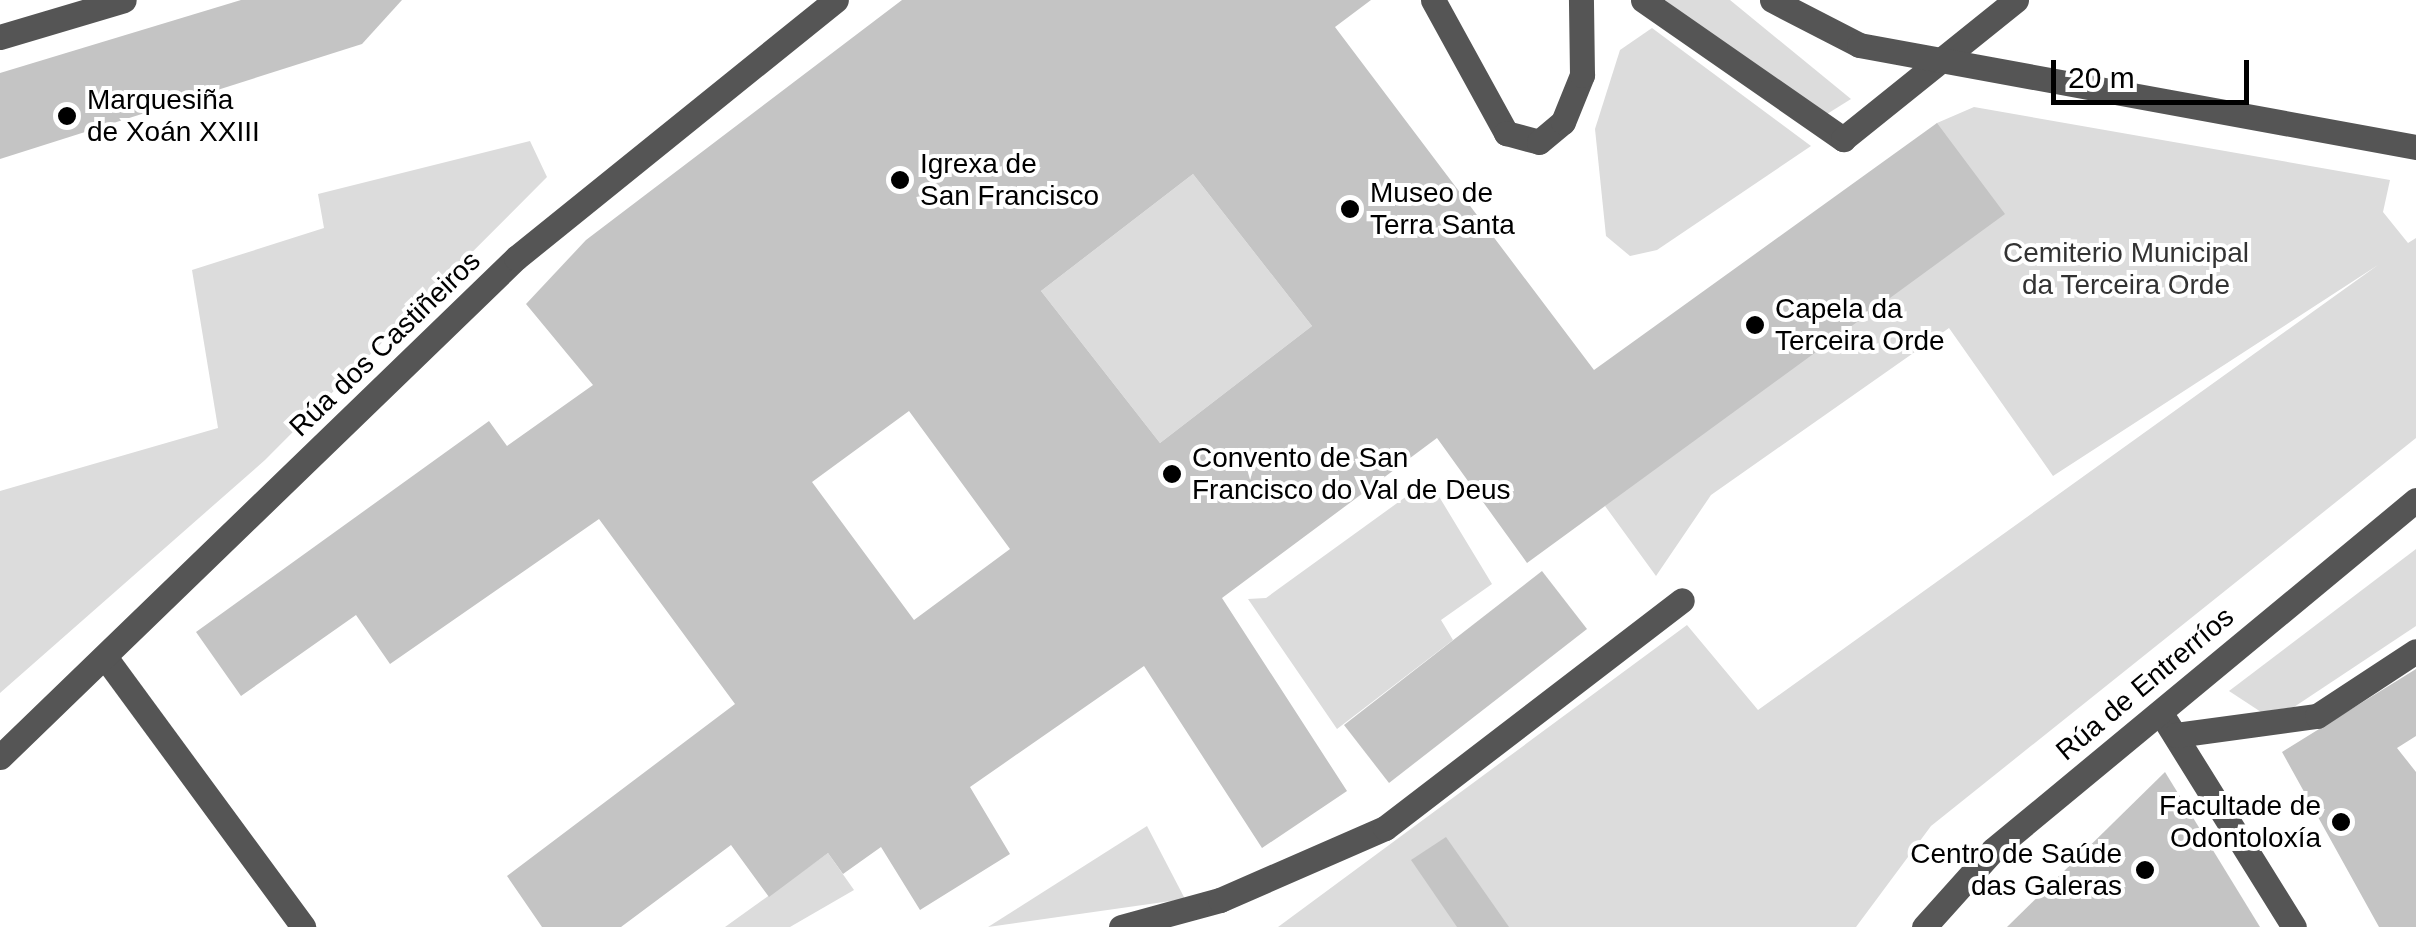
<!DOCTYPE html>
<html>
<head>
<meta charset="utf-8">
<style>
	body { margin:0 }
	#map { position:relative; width:2416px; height:927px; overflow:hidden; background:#fff; font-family:Helvetica,sans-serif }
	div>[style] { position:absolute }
	.green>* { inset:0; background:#dcdcdc }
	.building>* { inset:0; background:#c4c4c4 }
	.minor>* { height:25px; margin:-12.5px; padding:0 12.5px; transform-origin:12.5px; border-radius:12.5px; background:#555 }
	.dots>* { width:28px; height:28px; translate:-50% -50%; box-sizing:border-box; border:5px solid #fff; border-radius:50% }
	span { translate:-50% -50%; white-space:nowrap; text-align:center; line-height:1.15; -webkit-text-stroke:8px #fff; paint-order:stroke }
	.poi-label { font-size:28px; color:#000 }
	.left { translate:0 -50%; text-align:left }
	.right { translate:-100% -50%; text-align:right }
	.park-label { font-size:28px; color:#333 }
	.street-label { font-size:28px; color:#000 }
	.scale { position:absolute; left:2051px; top:60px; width:198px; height:45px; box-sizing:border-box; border:5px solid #000; border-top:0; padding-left:12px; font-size:30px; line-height:35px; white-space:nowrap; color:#000; -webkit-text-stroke:8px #fff; paint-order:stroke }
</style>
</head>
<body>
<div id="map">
	<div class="green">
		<i style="clip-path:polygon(1665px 0,1730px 0,1851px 99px,1819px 119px)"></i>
		<i style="clip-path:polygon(1652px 28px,1811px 146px,1657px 250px,1630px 256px,1606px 236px,1595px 129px,1620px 50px)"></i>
		<i style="clip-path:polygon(1974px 107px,2390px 180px,2383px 212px,2408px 243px,2416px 238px,2416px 438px,1931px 826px,1856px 927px,1278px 927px,1687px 625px,1758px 710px,2378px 265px,2053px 476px,1949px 328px,1711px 495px,1656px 576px,1605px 506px,1937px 123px)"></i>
		<i style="clip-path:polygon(530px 141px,547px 177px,265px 460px,0 693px,0 491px,218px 428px,192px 270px,324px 228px,318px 194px)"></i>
		<i style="clip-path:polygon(1193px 174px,1312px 326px,1160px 443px,1041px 291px)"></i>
		<i style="clip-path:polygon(1429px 480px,1492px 584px,1441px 620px,1453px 640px,1337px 729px,1248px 599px,1266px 598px)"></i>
		<i style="clip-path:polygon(2416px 549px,2416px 626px,2294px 707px,2261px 712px,2229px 691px)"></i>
		<i style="clip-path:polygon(1147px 826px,1185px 899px,988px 927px)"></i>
		<i style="clip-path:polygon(828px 853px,854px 890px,790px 927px,725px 927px)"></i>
	</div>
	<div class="building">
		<i style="clip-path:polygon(241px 0,402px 0,362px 44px,0 159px,0 73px)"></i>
		<i style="clip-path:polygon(evenodd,902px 0,1371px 0,1335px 27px,1594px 370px,1937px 123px,2005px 214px,1527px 563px,1437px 438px,1222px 598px,1347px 791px,1262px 848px,1144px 666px,970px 787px,1010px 854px,920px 910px,881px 847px,843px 874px,828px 853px,769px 897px,731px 845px,621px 927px,542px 927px,507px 876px,735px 704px,599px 519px,390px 664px,356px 615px,241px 696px,196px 632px,489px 421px,507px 446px,593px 385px,526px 304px,586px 240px,902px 0,1193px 174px,1312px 326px,1160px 443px,1041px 291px,1193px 174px,902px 0,909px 411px,1010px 549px,914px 620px,812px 482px,909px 411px)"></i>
		<i style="clip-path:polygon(1542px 571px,1587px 629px,1389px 783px,1344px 725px)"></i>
		<i style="clip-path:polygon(2416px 669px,2416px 736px,2397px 748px,2416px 772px,2416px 927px,2379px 927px,2282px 752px)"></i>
		<i style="clip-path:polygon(2165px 772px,2260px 927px,2007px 927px)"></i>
		<i style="clip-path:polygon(1446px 837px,1509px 927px,1457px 927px,1411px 860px)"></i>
	</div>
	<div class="minor">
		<i style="left:1433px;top:0;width:152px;rotate:61.2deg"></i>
		<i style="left:1506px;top:133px;width:34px;rotate:15deg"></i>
		<i style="left:1539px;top:142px;width:31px;rotate:-40deg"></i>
		<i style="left:1563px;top:122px;width:51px;rotate:-68deg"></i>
		<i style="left:1582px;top:75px;width:75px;rotate:-90.8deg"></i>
		<i style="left:1643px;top:0;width:244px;rotate:34.8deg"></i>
		<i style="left:1843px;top:139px;width:222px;rotate:-38.8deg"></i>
		<i style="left:1772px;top:0;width:98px;rotate:27.3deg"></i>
		<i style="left:1859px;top:45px;width:566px;rotate:10.38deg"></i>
		<i style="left:0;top:37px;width:129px;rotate:-16.6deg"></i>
		<i style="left:105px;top:657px;width:335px;rotate:53.7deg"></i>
		<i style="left:2167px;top:723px;width:240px;rotate:58.1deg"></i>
		<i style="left:2176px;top:735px;width:142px;rotate:-7.7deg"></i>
		<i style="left:2317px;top:716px;width:118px;rotate:-33.3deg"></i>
		<i style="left:0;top:757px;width:718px;rotate:-44.04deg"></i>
		<i style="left:516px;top:258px;width:411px;rotate:-38.9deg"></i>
		<i style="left:1121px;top:927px;width:103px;rotate:-15.3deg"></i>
		<i style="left:1220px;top:900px;width:180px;rotate:-23.6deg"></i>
		<i style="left:1385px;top:828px;width:374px;rotate:-37.5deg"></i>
		<i style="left:1924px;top:927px;width:103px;rotate:-48.1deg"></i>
		<i style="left:1993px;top:850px;width:549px;rotate:-39.61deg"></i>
	</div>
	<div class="dots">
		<i style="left:67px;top:116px;background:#000"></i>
		<i style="left:900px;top:180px;background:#000"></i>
		<i style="left:1350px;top:209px;background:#000"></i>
		<i style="left:1755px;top:325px;background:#000"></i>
		<i style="left:1172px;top:474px;background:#000"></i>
		<i style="left:2341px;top:822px;background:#000"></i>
		<i style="left:2145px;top:870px;background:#000"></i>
	</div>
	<div class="poi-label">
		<span class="left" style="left:87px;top:116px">Marquesiña<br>de Xoán XXIII</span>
		<span class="left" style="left:920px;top:180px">Igrexa de<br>San Francisco</span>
		<span class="left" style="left:1370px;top:209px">Museo de<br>Terra Santa</span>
		<span class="left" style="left:1775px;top:325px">Capela da<br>Terceira Orde</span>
		<span class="left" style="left:1192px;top:474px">Convento de San<br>Francisco do Val de Deus</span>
		<span class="right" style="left:2321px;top:822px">Facultade de<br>Odontoloxía</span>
		<span class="right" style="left:2122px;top:870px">Centro de Saúde<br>das Galeras</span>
	</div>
	<div class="park-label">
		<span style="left:2126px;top:269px">Cemiterio Municipal<br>da Terceira Orde</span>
	</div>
	<div class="street-label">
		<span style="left:385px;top:344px;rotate:-44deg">Rúa dos Castiñeiros</span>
		<span style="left:2145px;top:684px;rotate:-40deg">Rúa de Entrerríos</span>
	</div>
	<div class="scale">20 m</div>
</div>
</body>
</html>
